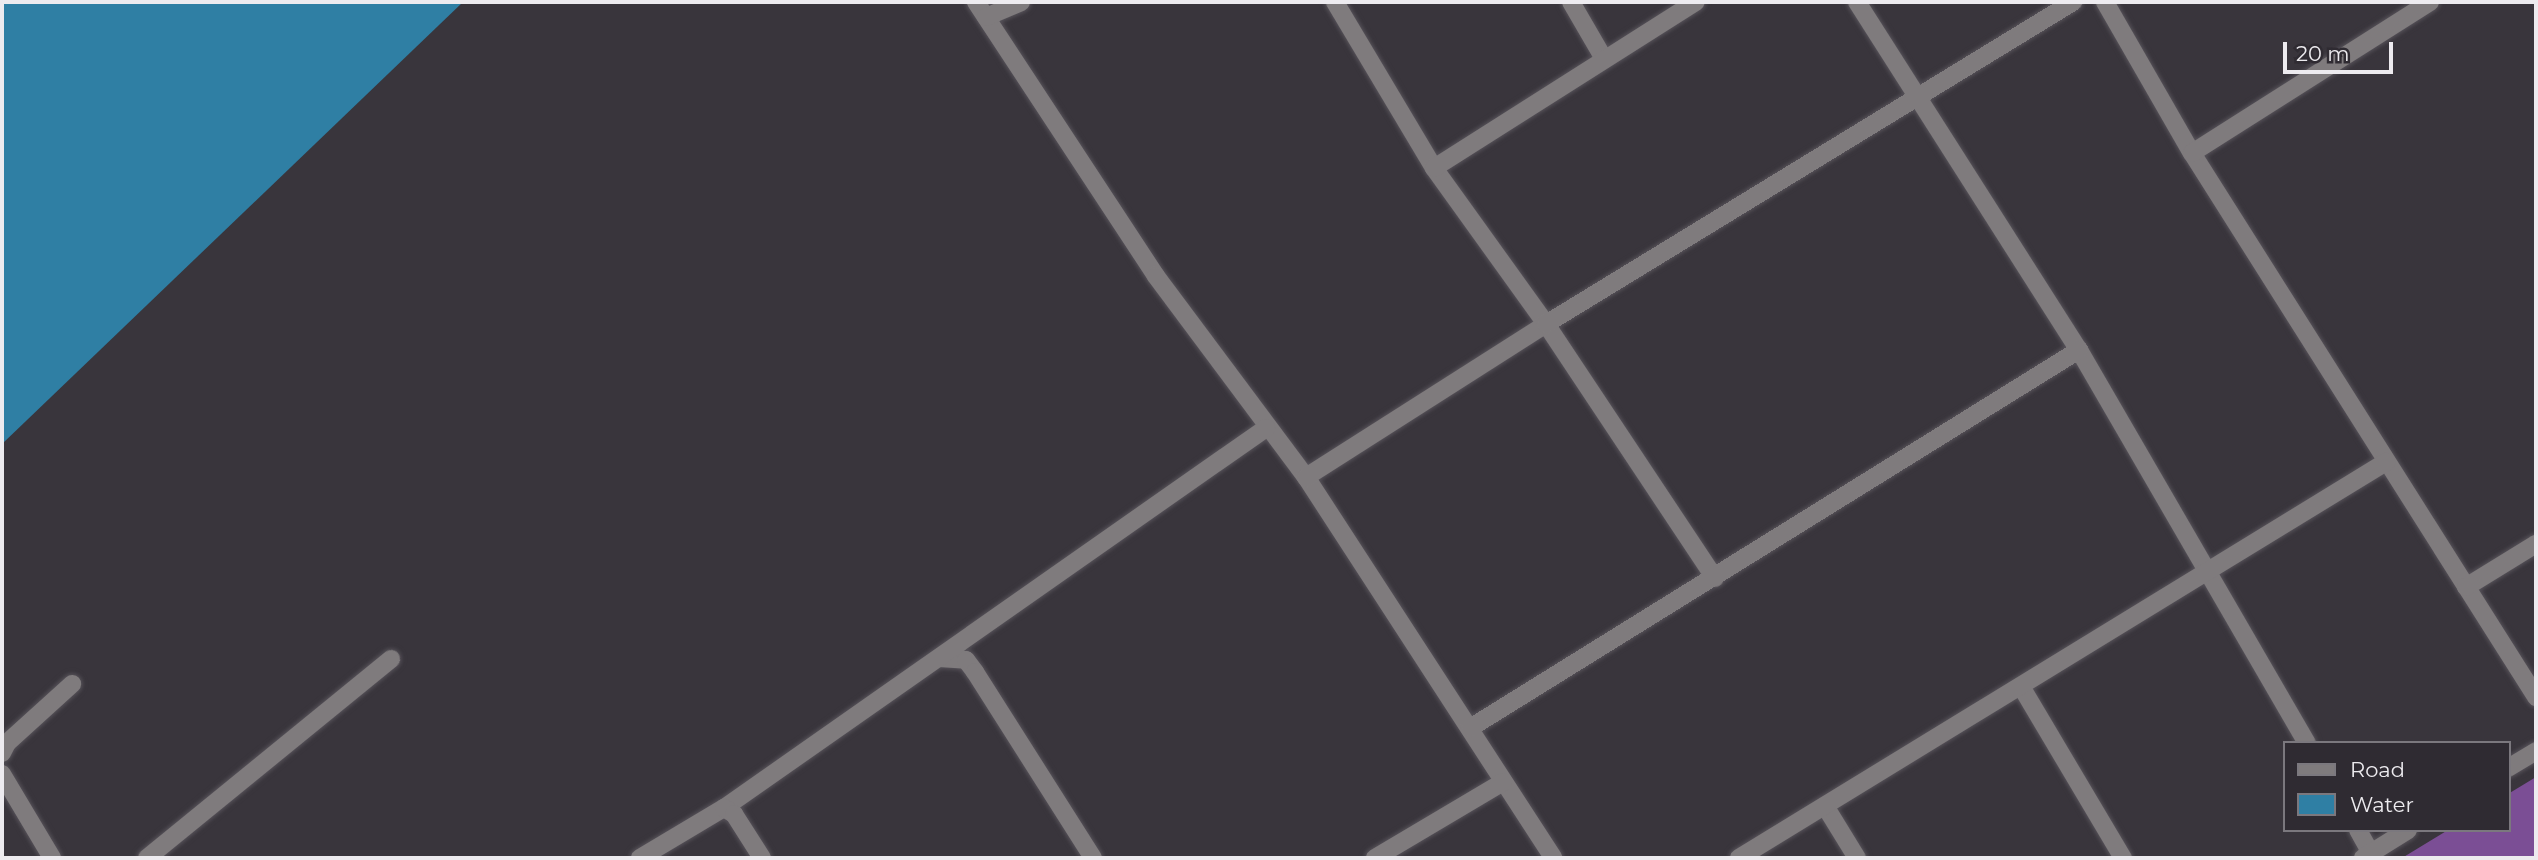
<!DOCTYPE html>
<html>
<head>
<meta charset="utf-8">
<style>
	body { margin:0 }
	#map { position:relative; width:2538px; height:860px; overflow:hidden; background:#39353c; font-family:Montserrat,sans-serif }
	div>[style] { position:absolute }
	.water>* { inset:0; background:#2f7fa4 }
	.building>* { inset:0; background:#7b4e95 }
	.roads { filter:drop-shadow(0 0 2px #565259) drop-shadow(0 0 2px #565259) }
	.minor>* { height:18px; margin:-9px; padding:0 9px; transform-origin:9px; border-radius:9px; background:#7f7b7d }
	span { translate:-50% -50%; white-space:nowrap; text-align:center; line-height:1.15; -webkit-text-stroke:5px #2f2b32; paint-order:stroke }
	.frame { position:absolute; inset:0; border:4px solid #edebef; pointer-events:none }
	.legend { position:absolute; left:2283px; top:741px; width:228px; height:91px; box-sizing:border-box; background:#2f2b32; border:2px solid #7b787e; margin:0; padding:9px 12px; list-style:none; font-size:21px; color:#edebef }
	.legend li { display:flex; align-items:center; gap:14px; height:35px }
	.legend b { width:35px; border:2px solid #7b787e }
	.scale { position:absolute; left:2283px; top:42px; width:110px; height:32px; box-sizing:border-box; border:4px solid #edebef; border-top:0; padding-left:9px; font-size:21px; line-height:24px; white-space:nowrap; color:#edebef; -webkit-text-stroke:5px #2f2b32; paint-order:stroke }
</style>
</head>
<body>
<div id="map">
	<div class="water">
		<i style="clip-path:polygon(2px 2px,463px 2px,2px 444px)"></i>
	</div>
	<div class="building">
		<i style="clip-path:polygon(2536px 777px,2536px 858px,2402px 858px,2448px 830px,2508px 830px,2508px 794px)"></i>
	</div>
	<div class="roads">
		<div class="minor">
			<i style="left:976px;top:2px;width:328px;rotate:56.7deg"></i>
			<i style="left:1156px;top:276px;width:251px;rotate:53.3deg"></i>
			<i style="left:1306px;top:477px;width:454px;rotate:57deg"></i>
			<i style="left:1335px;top:2px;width:193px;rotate:59.2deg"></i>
			<i style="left:1434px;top:168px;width:192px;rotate:54.3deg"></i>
			<i style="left:1546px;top:324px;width:305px;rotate:56.4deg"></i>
			<i style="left:1571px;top:2px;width:66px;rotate:59.9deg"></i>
			<i style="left:1857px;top:2px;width:413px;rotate:57.5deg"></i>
			<i style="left:2079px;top:350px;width:454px;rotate:59.9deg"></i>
			<i style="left:2105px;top:2px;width:174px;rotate:60.1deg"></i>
			<i style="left:2192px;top:153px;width:644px;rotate:57.69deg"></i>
			<i style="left:986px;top:17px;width:38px;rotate:-23deg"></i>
			<i style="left:2192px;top:153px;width:282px;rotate:-32.4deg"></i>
			<i style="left:1434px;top:168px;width:310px;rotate:-32.4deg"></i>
			<i style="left:1306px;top:477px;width:285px;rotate:-32.5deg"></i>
			<i style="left:1546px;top:324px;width:618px;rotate:-31.43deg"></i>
			<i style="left:2466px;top:587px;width:82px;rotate:-31.6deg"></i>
			<i style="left:939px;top:658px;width:27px;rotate:4deg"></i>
			<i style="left:966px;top:660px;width:15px;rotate:53deg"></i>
			<i style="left:975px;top:672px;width:220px;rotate:57.6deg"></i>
			<i style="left:2022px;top:688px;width:198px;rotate:59.3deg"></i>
			<i style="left:1470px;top:728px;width:717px;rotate:-31.83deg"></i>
			<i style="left:2px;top:753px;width:11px;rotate:-63deg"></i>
			<i style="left:7px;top:743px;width:88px;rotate:-42.2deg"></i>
			<i style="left:2508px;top:768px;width:33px;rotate:-31deg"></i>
			<i style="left:2px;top:774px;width:98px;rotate:59.2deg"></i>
			<i style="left:1825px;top:806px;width:61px;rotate:58.4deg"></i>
			<i style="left:724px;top:808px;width:662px;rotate:-35.03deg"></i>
			<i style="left:2358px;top:830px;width:26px;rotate:61deg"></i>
			<i style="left:147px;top:858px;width:315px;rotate:-39.2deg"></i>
			<i style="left:640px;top:858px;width:98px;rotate:-30.8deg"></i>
			<i style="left:724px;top:808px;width:12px;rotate:31deg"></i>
			<i style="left:734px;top:814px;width:52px;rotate:57.5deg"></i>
			<i style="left:1375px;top:858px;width:149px;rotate:-30.7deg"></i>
			<i style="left:1739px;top:858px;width:759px;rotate:-31.47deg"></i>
			<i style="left:2363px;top:858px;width:53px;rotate:-31.9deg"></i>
		</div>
	</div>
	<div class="frame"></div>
	<ul class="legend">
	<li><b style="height:9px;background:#7f7b7d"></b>Road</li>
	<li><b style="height:19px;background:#2f7fa4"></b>Water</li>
	</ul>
	<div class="scale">20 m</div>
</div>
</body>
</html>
